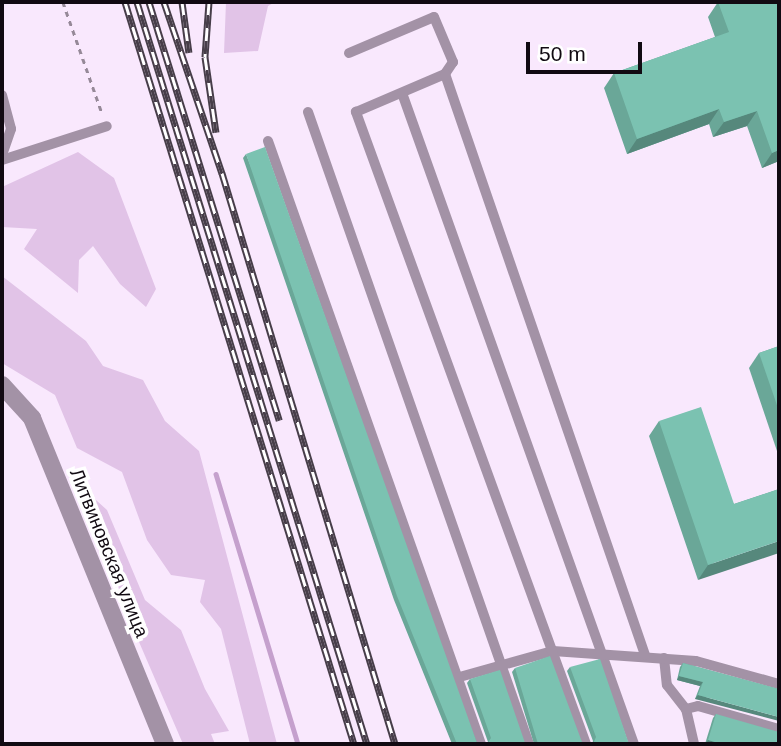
<!DOCTYPE html>
<html>
<head>
<meta charset="utf-8">
<style>
	body { margin:0 }
	#map { position:relative; width:781px; height:746px; overflow:hidden; background:#f9e8fd; font-family:Helvetica,sans-serif }
	div>[style] { position:absolute }
	.green>* { inset:0; background:#e1c3e7 }
	.stream>* { height:4.5px; margin:-2.25px; padding:0 2.25px; transform-origin:2.25px; border-radius:2.25px; background:#c5a0cd }
	.path>* { height:2.5px; margin-top:-1.25px; transform-origin:0; background:repeating-linear-gradient(90deg,#968998 0 5px,transparent 0 10px) }
	.service>* { height:10px; margin:-5px; padding:0 5px; transform-origin:5px; border-radius:5px; background:#a392a6 }
	.minor>* { height:18px; margin:-9px; padding:0 9px; transform-origin:9px; border-radius:9px; background:#a392a6 }
	.rail>* { height:7px; margin-top:-3.5px; transform-origin:0; background:repeating-linear-gradient(90deg,#fff 0 13px,#473e49 0 26px); box-sizing:border-box; border-block:2px solid #473e49 }
	.wall>* { inset:0; background:#6aa798 }
	.shaded-wall>* { inset:0; background:#56887c }
	.building>* { inset:0; background:#7bc2b1 }
	span { translate:-50% -50%; white-space:nowrap; text-align:center; line-height:1.15; -webkit-text-stroke:7px #fff; paint-order:stroke }
	.street-label { font-size:19px; color:#110a12 }
	.frame { position:absolute; inset:0; border:4px solid #110a12; pointer-events:none }
	.scale { position:absolute; left:526px; top:42px; width:116px; height:32px; box-sizing:border-box; border:4px solid #110a12; border-top:0; padding-left:9px; font-size:21px; line-height:24px; white-space:nowrap; color:#110a12; -webkit-text-stroke:5px #fff; paint-order:stroke }
</style>
</head>
<body>
<div id="map">
	<div class="green">
		<i style="clip-path:polygon(226px 2px,275px 2px,268px 6px,258px 51px,224px 53px)"></i>
		<i style="clip-path:polygon(78px 152px,114px 178px,156px 289px,146px 307px,120px 284px,93px 246px,79px 260px,78px 293px,24px 249px,37px 229px,2px 227px,2px 187px)"></i>
		<i style="clip-path:polygon(2px 276px,86px 341px,103px 366px,143px 380px,165px 421px,199px 451px,277px 744px,250px 744px,221px 629px,200px 602px,205px 580px,171px 575px,147px 540px,122px 472px,77px 448px,55px 395px,2px 363px)"></i>
		<i style="clip-path:polygon(86px 491px,107px 510px,145px 600px,181px 630px,205px 689px,229px 731px,211px 734px,215px 744px,183px 744px,130px 621px)"></i>
	</div>
	<div class="stream">
		<i style="left:216px;top:474px;width:282px;rotate:73.1deg"></i>
	</div>
	<div class="path">
		<i style="left:63px;top:2px;width:118px;rotate:70.6deg"></i>
	</div>
	<div class="service">
		<i style="left:349px;top:53px;width:92px;rotate:-23deg"></i>
		<i style="left:434px;top:17px;width:49px;rotate:67.1deg"></i>
		<i style="left:453px;top:62px;width:14px;rotate:124deg"></i>
		<i style="left:402px;top:93px;width:691px;rotate:70.39deg"></i>
		<i style="left:2px;top:95px;width:35px;rotate:75deg"></i>
		<i style="left:11px;top:129px;width:28px;rotate:109deg"></i>
		<i style="left:308px;top:112px;width:670px;rotate:70.73deg"></i>
		<i style="left:268px;top:141px;width:640px;rotate:70.55deg"></i>
		<i style="left:2px;top:160px;width:110px;rotate:-17.9deg"></i>
		<i style="left:664px;top:658px;width:27px;rotate:84deg"></i>
		<i style="left:667px;top:685px;width:31px;rotate:52deg"></i>
		<i style="left:686px;top:709px;width:36px;rotate:77deg"></i>
		<i style="left:456px;top:678px;width:101px;rotate:-15.6deg"></i>
		<i style="left:553px;top:651px;width:143px;rotate:4deg"></i>
		<i style="left:696px;top:661px;width:86px;rotate:15.5deg"></i>
		<i style="left:686px;top:709px;width:12px;rotate:-14deg"></i>
		<i style="left:698px;top:706px;width:84px;rotate:15.9deg"></i>
		<i style="left:586px;top:744px;width:673px;rotate:-110deg"></i>
		<i style="left:356px;top:112px;width:97px;rotate:-23.1deg"></i>
		<i style="left:445px;top:74px;width:614px;rotate:71deg"></i>
	</div>
	<div class="minor">
		<i style="left:2px;top:385px;width:45px;rotate:47.7deg"></i>
		<i style="left:32px;top:418px;width:352px;rotate:67.8deg"></i>
	</div>
	<div class="rail">
		<i style="left:125px;top:2px;width:777px;rotate:72.85deg"></i>
		<i style="left:137px;top:2px;width:777px;rotate:72.78deg"></i>
		<i style="left:149px;top:2px;width:438px;rotate:72.7deg"></i>
		<i style="left:164px;top:2px;width:181px;rotate:71.3deg"></i>
		<i style="left:222px;top:173px;width:597px;rotate:73.14deg"></i>
		<i style="left:182px;top:2px;width:51px;rotate:82.2deg"></i>
		<i style="left:209px;top:2px;width:55px;rotate:94.2deg"></i>
		<i style="left:205px;top:57px;width:76px;rotate:81.7deg"></i>
	</div>
	<div class="wall">
		<i style="clip-path:polygon(718px 2px,779px 2px,779px 161px,762px 168px,747px 126px,713px 137px,709px 124px,627px 154px,604px 88px,614px 73px,715px 37px,708px 17px)"></i>
		<i style="clip-path:polygon(246px 154px,477px 743px,480px 744px,452px 744px,394px 600px,243px 158px)"></i>
		<i style="clip-path:polygon(779px 346px,779px 457px,749px 368px,759px 353px)"></i>
		<i style="clip-path:polygon(659px 421px,734px 504px,779px 489px,698px 580px,649px 436px)"></i>
		<i style="clip-path:polygon(683px 663px,779px 689px,695px 699px,700px 686px,677px 680px,680px 667px)"></i>
		<i style="clip-path:polygon(570px 667px,629px 744px,592px 744px,593px 741px,567px 671px)"></i>
		<i style="clip-path:polygon(515px 668px,582px 742px,586px 744px,534px 744px,512px 672px)"></i>
		<i style="clip-path:polygon(470px 679px,525px 743px,488px 742px,467px 683px)"></i>
		<i style="clip-path:polygon(716px 714px,779px 744px,705px 744px,713px 718px)"></i>
	</div>
	<div class="shaded-wall">
		<i style="clip-path:polygon(719px 109px,709px 124px,627px 154px,637px 139px)"></i>
		<i style="clip-path:polygon(757px 111px,747px 126px,713px 137px,724px 122px)"></i>
		<i style="clip-path:polygon(779px 150px,779px 161px,762px 168px,772px 153px)"></i>
		<i style="clip-path:polygon(779px 541px,779px 553px,698px 580px,708px 565px)"></i>
		<i style="clip-path:polygon(679px 676px,703px 682px,700px 686px,677px 680px)"></i>
		<i style="clip-path:polygon(698px 695px,779px 717px,779px 721px,695px 699px)"></i>
		<i style="clip-path:polygon(708px 740px,722px 744px,706px 744px)"></i>
	</div>
	<div class="building">
		<i style="clip-path:polygon(718px 2px,779px 2px,779px 150px,772px 153px,757px 111px,724px 122px,719px 109px,637px 139px,614px 73px,729px 32px)"></i>
		<i style="clip-path:polygon(265px 147px,477px 743px,480px 744px,457px 744px,397px 596px,246px 154px)"></i>
		<i style="clip-path:polygon(779px 346px,779px 411px,759px 353px)"></i>
		<i style="clip-path:polygon(701px 407px,734px 504px,779px 489px,779px 541px,708px 565px,659px 421px)"></i>
		<i style="clip-path:polygon(550px 656px,582px 742px,586px 744px,538px 744px,515px 668px)"></i>
		<i style="clip-path:polygon(600px 659px,629px 744px,593px 744px,596px 737px,570px 667px)"></i>
		<i style="clip-path:polygon(683px 663px,779px 689px,779px 717px,698px 695px,703px 682px,679px 676px)"></i>
		<i style="clip-path:polygon(500px 670px,525px 743px,527px 744px,487px 744px,491px 738px,470px 679px)"></i>
		<i style="clip-path:polygon(716px 714px,779px 732px,779px 744px,722px 744px,708px 740px)"></i>
	</div>
	<div class="street-label">
		<span style="left:109px;top:553px;rotate:68deg">Литвиновская улица</span>
	</div>
	<div class="frame"></div>
	<div class="scale">50 m</div>
</div>
</body>
</html>
